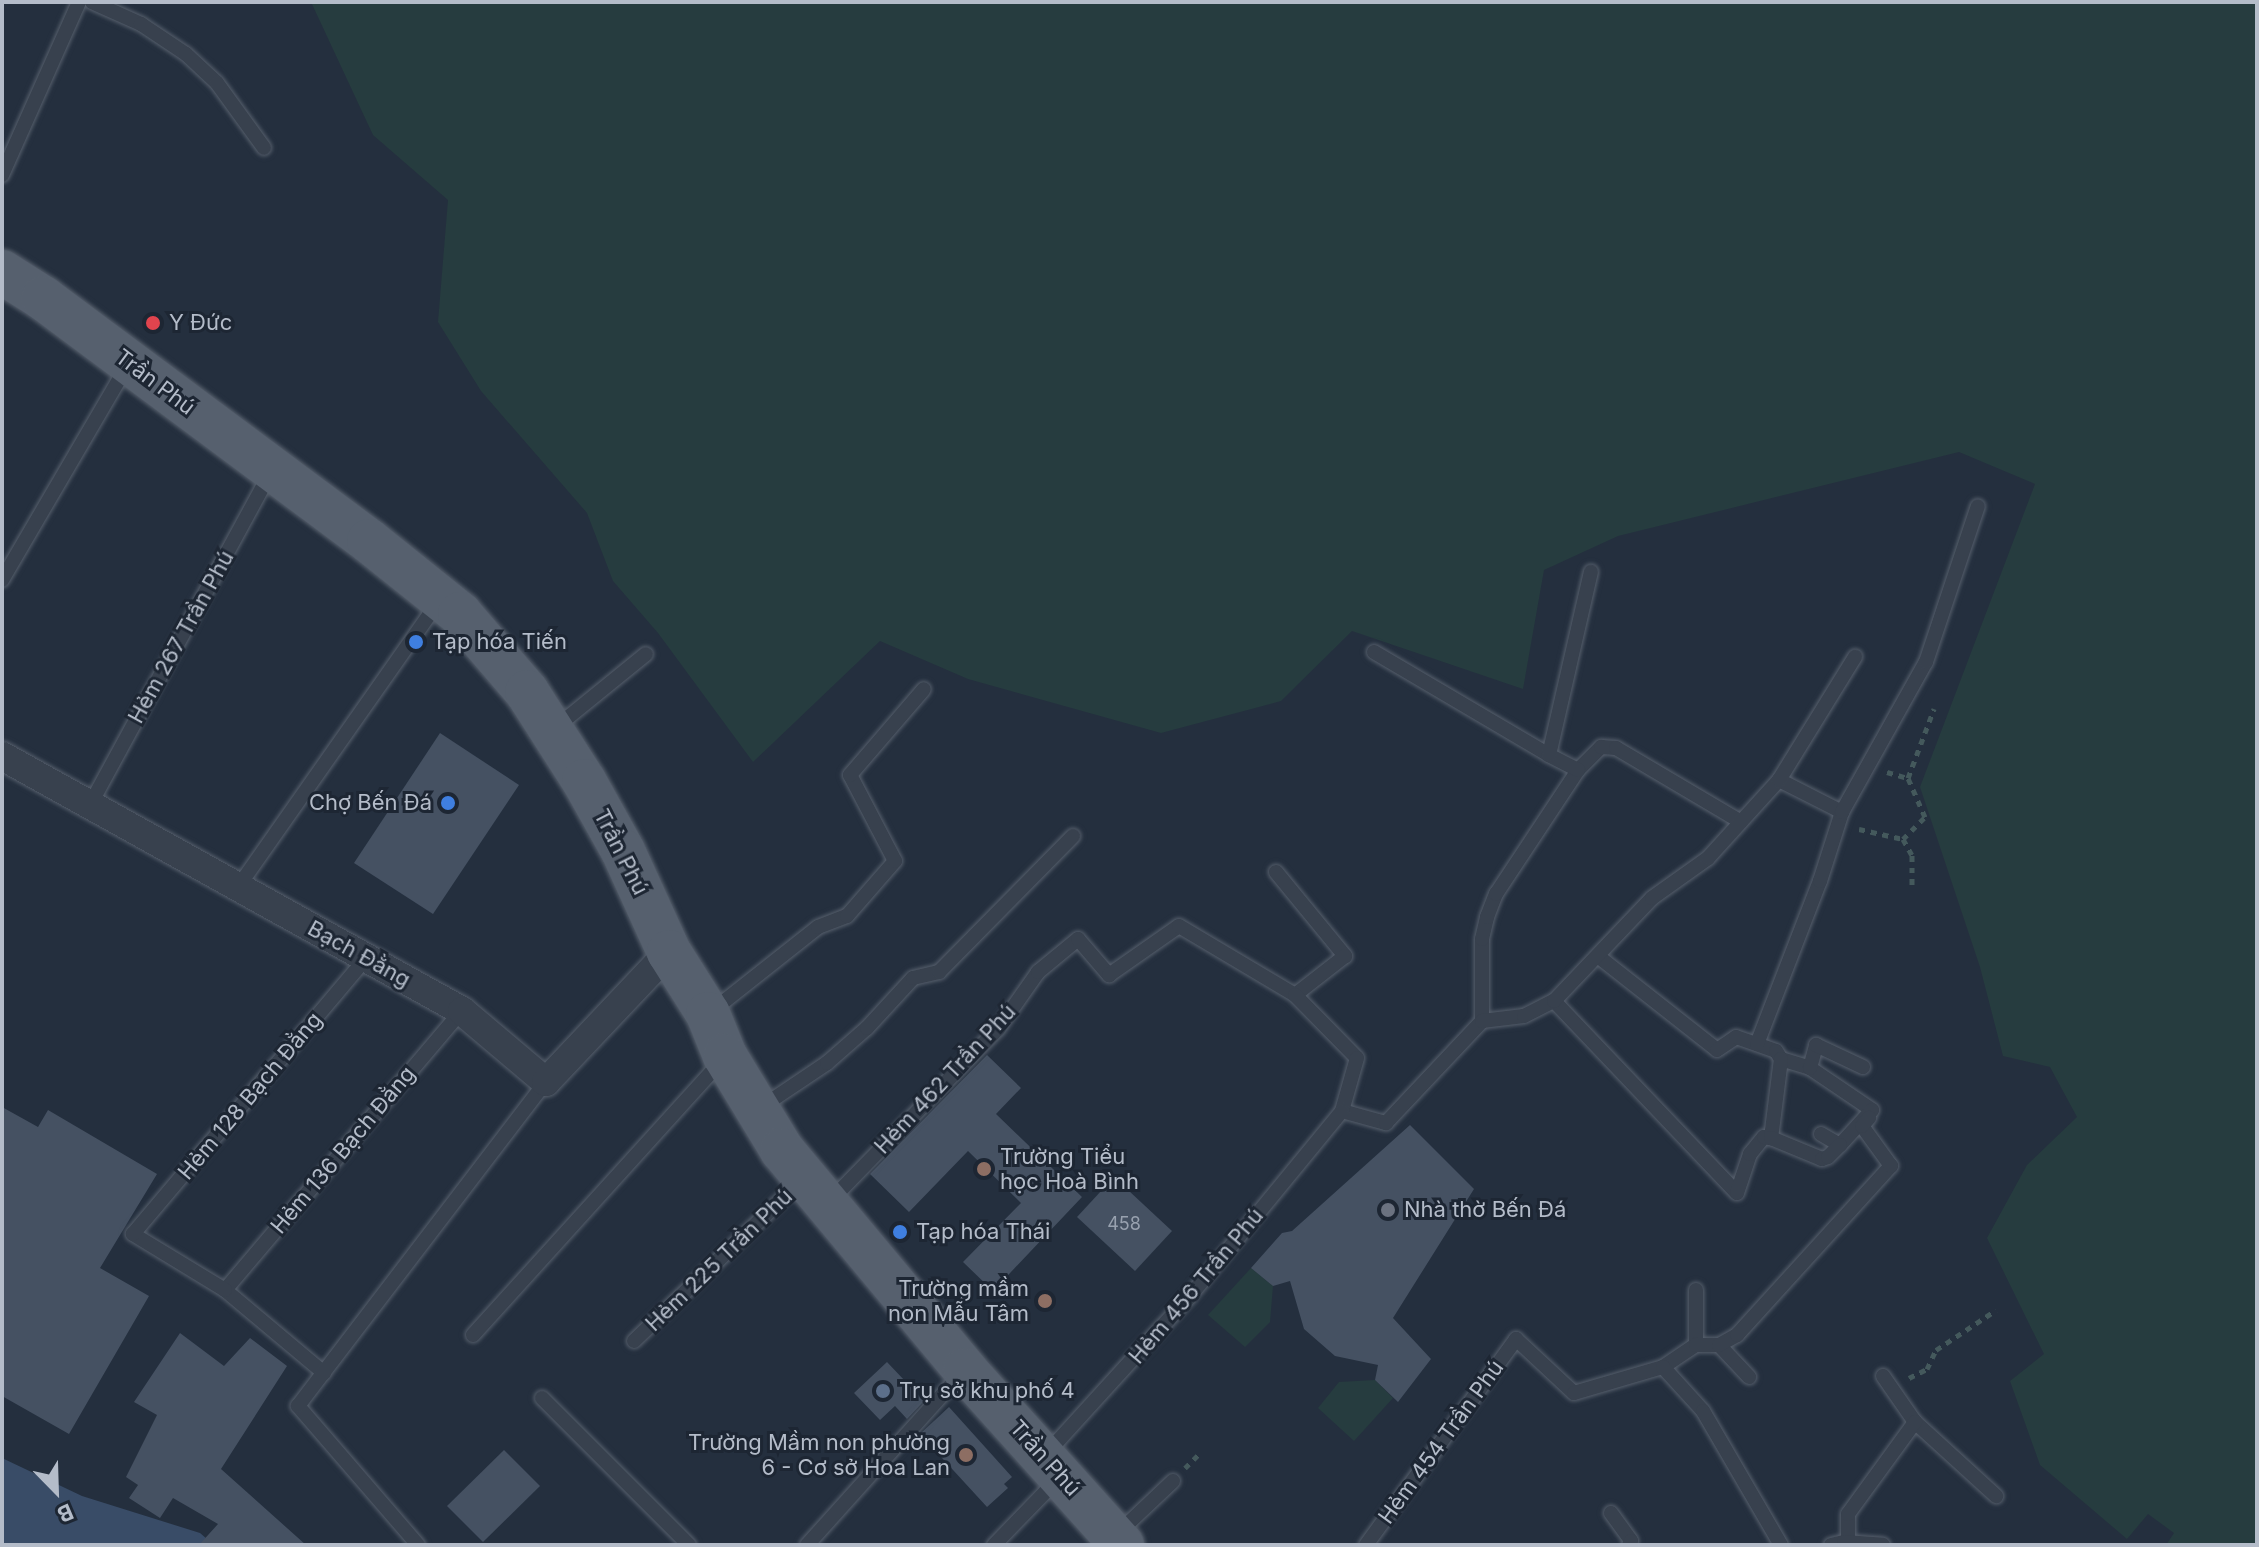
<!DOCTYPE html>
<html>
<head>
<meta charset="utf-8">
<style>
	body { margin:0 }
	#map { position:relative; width:2259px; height:1547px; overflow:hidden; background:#242f3e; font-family:Inter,sans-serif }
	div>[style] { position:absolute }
	.green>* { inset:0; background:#263c3f }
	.water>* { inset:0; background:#394c67 }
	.building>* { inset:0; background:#455162 }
	.path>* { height:5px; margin-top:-2.5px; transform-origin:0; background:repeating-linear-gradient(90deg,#44595c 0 6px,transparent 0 12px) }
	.roads { filter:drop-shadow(0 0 2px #565f6c) drop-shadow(0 0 2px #565f6c) }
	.lane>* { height:14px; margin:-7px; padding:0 7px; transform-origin:7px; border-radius:7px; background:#38414e }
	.street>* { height:28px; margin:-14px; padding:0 14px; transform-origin:14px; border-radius:14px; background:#38414e }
	.primary>* { height:44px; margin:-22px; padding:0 22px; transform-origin:22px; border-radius:22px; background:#56606e }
	.dots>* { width:22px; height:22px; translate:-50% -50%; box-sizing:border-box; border:4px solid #1d2633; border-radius:50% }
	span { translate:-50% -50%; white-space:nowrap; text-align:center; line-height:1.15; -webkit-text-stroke:6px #1d2633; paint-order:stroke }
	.number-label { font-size:18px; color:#98a1af }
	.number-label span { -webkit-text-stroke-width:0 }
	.poi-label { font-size:22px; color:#b4bcc9 }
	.left { translate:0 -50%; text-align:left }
	.right { translate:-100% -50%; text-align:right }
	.street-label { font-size:22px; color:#b4bcc9 }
	.frame { position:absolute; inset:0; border:4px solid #b4bcc9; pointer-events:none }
	.north { position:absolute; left:16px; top:1451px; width:80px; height:80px; -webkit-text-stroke:6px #1d2633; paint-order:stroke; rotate:157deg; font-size:22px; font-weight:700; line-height:32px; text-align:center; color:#b4bcc9 }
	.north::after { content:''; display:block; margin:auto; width:28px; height:36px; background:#b4bcc9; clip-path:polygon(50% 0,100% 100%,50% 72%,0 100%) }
</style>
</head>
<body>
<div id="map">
	<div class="green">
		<i style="clip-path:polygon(311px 2px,2257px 2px,2257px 1545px,2166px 1545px,2174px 1533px,2148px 1514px,2127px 1539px,2040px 1465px,2010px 1381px,2044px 1354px,1987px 1238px,2027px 1165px,2077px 1117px,2050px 1067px,2003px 1056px,1980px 967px,1920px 787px,2035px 484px,1959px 452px,1618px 536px,1544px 570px,1523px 689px,1352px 631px,1281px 701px,1161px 733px,968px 679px,880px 641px,753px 762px,658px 633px,613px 581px,587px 513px,481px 391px,438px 322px,448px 200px,373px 135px)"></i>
		<i style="clip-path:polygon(1251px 1268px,1273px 1286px,1270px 1322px,1245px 1347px,1208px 1315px)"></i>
		<i style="clip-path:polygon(1375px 1380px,1393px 1398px,1354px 1441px,1318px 1408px,1339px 1382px)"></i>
	</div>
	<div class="water">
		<i style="clip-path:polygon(2px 1458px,82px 1496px,200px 1533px,214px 1545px,2px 1545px)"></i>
	</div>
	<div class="building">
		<i style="clip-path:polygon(440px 733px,519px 785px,433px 914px,354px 863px)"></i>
		<i style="clip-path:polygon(987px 1055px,1021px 1088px,996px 1114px,1082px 1197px,993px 1291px,963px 1262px,1021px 1203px,968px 1151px,909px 1212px,870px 1174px)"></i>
		<i style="clip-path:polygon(2px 1107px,38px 1127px,48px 1110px,157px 1174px,100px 1268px,149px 1296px,69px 1434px,2px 1396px)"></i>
		<i style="clip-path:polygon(1410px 1125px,1474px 1189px,1393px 1318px,1431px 1359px,1398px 1402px,1375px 1380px,1378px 1365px,1335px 1356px,1304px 1329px,1290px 1281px,1273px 1286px,1251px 1268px,1282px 1233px,1292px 1231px)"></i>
		<i style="clip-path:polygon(1114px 1177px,1172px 1231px,1135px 1271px,1077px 1217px)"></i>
		<i style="clip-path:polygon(180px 1333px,224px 1366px,250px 1338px,287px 1366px,221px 1469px,306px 1545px,199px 1545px,218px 1524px,173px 1498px,160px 1518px,129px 1498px,138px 1485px,126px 1477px,157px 1415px,134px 1402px)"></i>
		<i style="clip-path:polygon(887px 1362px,924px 1401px,907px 1419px,895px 1406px,880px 1420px,854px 1393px)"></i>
		<i style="clip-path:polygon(949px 1407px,1012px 1477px,1004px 1484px,1008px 1488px,987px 1507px,920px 1434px)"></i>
		<i style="clip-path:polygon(504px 1450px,540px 1486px,483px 1542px,447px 1506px)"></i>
	</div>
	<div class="path">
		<i style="left:1887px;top:772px;width:22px;rotate:16deg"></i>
		<i style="left:1859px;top:829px;width:45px;rotate:12.8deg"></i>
		<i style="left:1903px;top:839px;width:18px;rotate:61deg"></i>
		<i style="left:1912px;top:855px;width:33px;rotate:90deg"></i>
		<i style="left:1903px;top:839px;width:31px;rotate:-45deg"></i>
		<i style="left:1925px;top:817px;width:43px;rotate:-113.6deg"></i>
		<i style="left:1908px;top:778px;width:74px;rotate:-69.4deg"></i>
		<i style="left:1909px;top:1378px;width:20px;rotate:-27deg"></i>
		<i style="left:1927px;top:1369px;width:21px;rotate:-65deg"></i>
		<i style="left:1936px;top:1350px;width:72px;rotate:-33.7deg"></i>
		<i style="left:1185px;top:1468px;width:23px;rotate:-45deg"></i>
	</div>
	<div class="roads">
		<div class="lane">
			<i style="left:92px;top:2px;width:54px;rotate:24.2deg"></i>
			<i style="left:141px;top:24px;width:54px;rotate:33.7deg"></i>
			<i style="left:186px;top:54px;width:42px;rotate:43.1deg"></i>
			<i style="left:217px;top:83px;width:80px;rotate:54.1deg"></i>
			<i style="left:2px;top:175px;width:189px;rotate:-66deg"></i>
			<i style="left:2px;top:580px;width:248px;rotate:-59.7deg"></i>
			<i style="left:1374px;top:652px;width:203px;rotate:30.5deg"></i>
			<i style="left:555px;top:728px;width:117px;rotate:-39.1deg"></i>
			<i style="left:1578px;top:770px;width:33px;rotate:-45deg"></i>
			<i style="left:1601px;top:747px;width:15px;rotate:4deg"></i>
			<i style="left:1616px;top:748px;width:145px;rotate:30.6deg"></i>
			<i style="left:1779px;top:780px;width:71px;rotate:26.9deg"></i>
			<i style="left:90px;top:805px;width:375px;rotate:-61.5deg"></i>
			<i style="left:1276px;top:872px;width:109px;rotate:50.6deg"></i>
			<i style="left:1345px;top:956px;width:63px;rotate:142deg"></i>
			<i style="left:238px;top:887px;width:348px;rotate:-54.9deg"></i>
			<i style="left:1599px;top:957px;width:150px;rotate:38.2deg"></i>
			<i style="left:1717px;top:1050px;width:23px;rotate:-34deg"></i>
			<i style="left:1736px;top:1037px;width:42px;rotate:19.3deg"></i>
			<i style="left:1776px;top:1051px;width:9px;rotate:58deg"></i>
			<i style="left:1781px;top:1059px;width:30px;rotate:17deg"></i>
			<i style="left:1810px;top:1068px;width:75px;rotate:34.1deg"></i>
			<i style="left:1872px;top:1110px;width:47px;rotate:132.4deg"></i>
			<i style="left:1840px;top:1145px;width:22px;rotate:-150deg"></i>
			<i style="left:1554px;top:1001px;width:265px;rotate:46.4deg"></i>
			<i style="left:1737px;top:1193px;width:41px;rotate:-71.6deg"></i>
			<i style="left:1750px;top:1154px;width:22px;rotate:-51deg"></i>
			<i style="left:1764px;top:1137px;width:7px;rotate:8deg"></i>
			<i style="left:712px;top:1011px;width:135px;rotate:-38.4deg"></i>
			<i style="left:818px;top:927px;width:31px;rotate:-21deg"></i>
			<i style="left:847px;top:916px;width:73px;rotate:-48.9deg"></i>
			<i style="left:895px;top:861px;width:97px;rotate:-117.6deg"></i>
			<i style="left:850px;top:775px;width:113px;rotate:-49.3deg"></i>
			<i style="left:1482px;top:1021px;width:82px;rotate:-90deg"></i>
			<i style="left:1482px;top:939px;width:23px;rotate:-77deg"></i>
			<i style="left:1487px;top:917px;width:25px;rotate:-69deg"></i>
			<i style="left:1496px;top:894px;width:149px;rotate:-56.5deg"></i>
			<i style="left:1578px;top:770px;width:33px;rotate:-153deg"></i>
			<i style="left:1549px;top:755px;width:188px;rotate:-77.1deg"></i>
			<i style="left:1757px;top:1044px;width:175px;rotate:-68.9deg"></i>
			<i style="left:1820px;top:881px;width:72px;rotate:-72.3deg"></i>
			<i style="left:1842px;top:812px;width:172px;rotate:-60.8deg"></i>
			<i style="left:1926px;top:662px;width:164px;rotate:-71.6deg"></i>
			<i style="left:1781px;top:1059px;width:80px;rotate:97.2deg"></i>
			<i style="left:1771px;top:1138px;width:55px;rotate:22.4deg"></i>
			<i style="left:1822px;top:1159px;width:6px;rotate:-18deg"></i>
			<i style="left:1828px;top:1157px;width:17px;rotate:-45deg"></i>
			<i style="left:1810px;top:1068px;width:24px;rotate:-75deg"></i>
			<i style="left:1816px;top:1045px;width:52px;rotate:25.1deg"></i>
			<i style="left:760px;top:1108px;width:81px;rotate:-33.9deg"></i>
			<i style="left:827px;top:1063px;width:53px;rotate:-41.2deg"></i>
			<i style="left:867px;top:1028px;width:68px;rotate:-47.4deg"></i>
			<i style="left:913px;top:978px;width:27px;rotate:-13deg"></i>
			<i style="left:939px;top:972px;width:191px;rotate:-45.4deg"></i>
			<i style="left:1342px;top:1111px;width:46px;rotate:15.3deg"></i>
			<i style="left:1386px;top:1123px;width:140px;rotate:-46.7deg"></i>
			<i style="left:1482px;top:1021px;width:42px;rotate:-6.8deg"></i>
			<i style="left:1524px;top:1016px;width:34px;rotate:-27deg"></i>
			<i style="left:1554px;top:1001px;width:142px;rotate:-46.4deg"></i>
			<i style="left:1652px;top:898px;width:69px;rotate:-35.5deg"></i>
			<i style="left:1708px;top:858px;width:105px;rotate:-47.7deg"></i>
			<i style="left:1779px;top:780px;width:145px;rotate:-58.3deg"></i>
			<i style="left:831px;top:1200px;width:239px;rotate:-45.7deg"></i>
			<i style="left:998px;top:1029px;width:70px;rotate:-54.9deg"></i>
			<i style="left:1038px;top:972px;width:52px;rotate:-39.5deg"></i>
			<i style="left:1078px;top:939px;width:48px;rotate:49.3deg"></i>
			<i style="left:1109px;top:975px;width:85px;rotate:-35deg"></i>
			<i style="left:1179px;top:926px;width:135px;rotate:30.7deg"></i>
			<i style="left:1295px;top:995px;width:88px;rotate:45.5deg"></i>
			<i style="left:1357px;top:1058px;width:55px;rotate:105.8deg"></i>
			<i style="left:1342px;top:1111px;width:241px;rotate:129.4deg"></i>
			<i style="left:1189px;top:1297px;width:214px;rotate:132.3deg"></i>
			<i style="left:225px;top:1290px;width:366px;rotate:-49.7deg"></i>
			<i style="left:473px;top:1335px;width:371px;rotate:-47.8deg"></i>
			<i style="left:634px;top:1341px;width:231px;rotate:-43.8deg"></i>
			<i style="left:1696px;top:1345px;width:55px;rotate:-90deg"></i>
			<i style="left:1719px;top:1345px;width:44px;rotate:46.8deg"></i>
			<i style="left:1663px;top:1367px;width:40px;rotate:-34deg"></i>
			<i style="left:1696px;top:1345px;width:23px"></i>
			<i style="left:1719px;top:1345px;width:21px;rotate:-29deg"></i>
			<i style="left:1737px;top:1335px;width:229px;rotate:-47.7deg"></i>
			<i style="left:1891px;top:1166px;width:49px;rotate:-125.9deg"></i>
			<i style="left:1862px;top:1126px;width:11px;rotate:-49deg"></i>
			<i style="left:324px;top:1373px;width:129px;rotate:-140deg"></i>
			<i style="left:225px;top:1290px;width:108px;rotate:-148.7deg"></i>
			<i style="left:133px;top:1234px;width:361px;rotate:-49.8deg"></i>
			<i style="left:1883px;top:1376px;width:56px;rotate:55.2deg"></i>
			<i style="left:1915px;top:1422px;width:110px;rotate:42.4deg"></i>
			<i style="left:542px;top:1398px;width:208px;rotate:45deg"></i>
			<i style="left:1611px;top:1513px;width:34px;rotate:54deg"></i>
			<i style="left:1631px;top:1541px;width:4px;rotate:117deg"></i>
			<i style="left:1117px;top:1534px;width:77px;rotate:-43.4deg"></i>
			<i style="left:1848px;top:1542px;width:28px;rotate:-90deg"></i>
			<i style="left:1848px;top:1514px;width:114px;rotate:-53.9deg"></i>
			<i style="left:418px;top:1545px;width:184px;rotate:-130.8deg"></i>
			<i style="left:298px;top:1406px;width:408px;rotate:-52.6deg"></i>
			<i style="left:807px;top:1545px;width:232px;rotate:-48deg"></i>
			<i style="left:994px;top:1545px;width:92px;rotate:-45.9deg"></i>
			<i style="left:1366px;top:1545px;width:255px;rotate:-53.9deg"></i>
			<i style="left:1516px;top:1339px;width:79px;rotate:43deg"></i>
			<i style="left:1574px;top:1393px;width:93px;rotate:-16.3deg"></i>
			<i style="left:1663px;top:1367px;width:59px;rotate:47.7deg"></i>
			<i style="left:1703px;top:1411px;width:155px;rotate:59.8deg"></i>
			<i style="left:1831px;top:1545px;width:13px;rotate:-13deg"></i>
			<i style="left:1844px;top:1542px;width:39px;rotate:4deg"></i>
		</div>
		<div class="street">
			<i style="left:2px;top:756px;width:526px;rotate:29deg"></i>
			<i style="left:462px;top:1011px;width:110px;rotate:40.2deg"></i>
			<i style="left:546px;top:1082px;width:179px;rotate:-46.6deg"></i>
		</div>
		<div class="primary">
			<i style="left:2px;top:272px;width:49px;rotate:32.4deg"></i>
			<i style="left:43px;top:298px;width:407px;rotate:36.7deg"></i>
			<i style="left:369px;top:541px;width:117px;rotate:38.7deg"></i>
			<i style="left:460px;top:614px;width:103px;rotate:49.3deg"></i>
			<i style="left:527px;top:692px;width:106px;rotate:57.4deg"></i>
			<i style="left:584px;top:781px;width:80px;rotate:60.9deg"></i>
			<i style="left:623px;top:851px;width:111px;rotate:65.5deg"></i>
			<i style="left:669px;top:952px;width:73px;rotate:57.8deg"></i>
			<i style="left:708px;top:1014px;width:45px;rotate:68deg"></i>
			<i style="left:725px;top:1056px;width:110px;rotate:58.8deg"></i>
			<i style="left:782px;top:1150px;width:286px;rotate:50.2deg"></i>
			<i style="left:965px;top:1370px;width:235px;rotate:48.1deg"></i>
		</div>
	</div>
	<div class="dots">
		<i style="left:153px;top:323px;background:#e0444e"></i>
		<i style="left:416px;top:642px;background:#3f7fe0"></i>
		<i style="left:448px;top:803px;background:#3f7fe0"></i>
		<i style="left:984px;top:1169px;background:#8d6e63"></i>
		<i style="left:1388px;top:1210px;background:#6b7280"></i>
		<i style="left:900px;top:1232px;background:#3f7fe0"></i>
		<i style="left:1045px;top:1301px;background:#8d6e63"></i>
		<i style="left:883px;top:1391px;background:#5c6f8a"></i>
		<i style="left:966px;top:1455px;background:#8d6e63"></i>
	</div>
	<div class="number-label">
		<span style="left:1124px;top:1224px">458</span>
	</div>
	<div class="poi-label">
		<span class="left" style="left:169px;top:323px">Y Đức</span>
		<span class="left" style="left:432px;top:642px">Tạp hóa Tiến</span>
		<span class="right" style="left:432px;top:803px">Chợ Bến Đá</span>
		<span class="left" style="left:1000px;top:1169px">Trường Tiểu<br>học Hoà Bình</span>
		<span class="left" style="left:1404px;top:1210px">Nhà thờ Bến Đá</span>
		<span class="left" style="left:916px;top:1232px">Tạp hóa Thái</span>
		<span class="right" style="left:1029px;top:1301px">Trường mầm<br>non Mẫu Tâm</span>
		<span class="left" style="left:899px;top:1391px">Trụ sở khu phố 4</span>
		<span class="right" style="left:950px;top:1455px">Trường Mầm non phường<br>6 - Cơ sở Hoa Lan</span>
	</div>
	<div class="street-label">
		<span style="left:155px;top:382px;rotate:37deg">Trần Phú</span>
		<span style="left:181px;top:637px;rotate:-61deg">Hẻm 267 Trần Phú</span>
		<span style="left:621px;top:852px;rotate:63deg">Trần Phú</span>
		<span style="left:359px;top:954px;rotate:29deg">Bạch Đằng</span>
		<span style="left:945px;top:1079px;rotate:-47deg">Hẻm 462 Trần Phú</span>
		<span style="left:250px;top:1096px;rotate:-50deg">Hẻm 128 Bạch Đằng</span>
		<span style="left:343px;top:1150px;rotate:-50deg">Hẻm 136 Bạch Đằng</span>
		<span style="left:719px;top:1260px;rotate:-44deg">Hẻm 225 Trần Phú</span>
		<span style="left:1196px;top:1286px;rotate:-50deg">Hẻm 456 Trần Phú</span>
		<span style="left:1441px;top:1442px;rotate:-54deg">Hẻm 454 Trần Phú</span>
		<span style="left:1045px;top:1458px;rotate:48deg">Trần Phú</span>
	</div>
	<div class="frame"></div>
	<div class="north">B</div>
</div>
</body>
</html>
